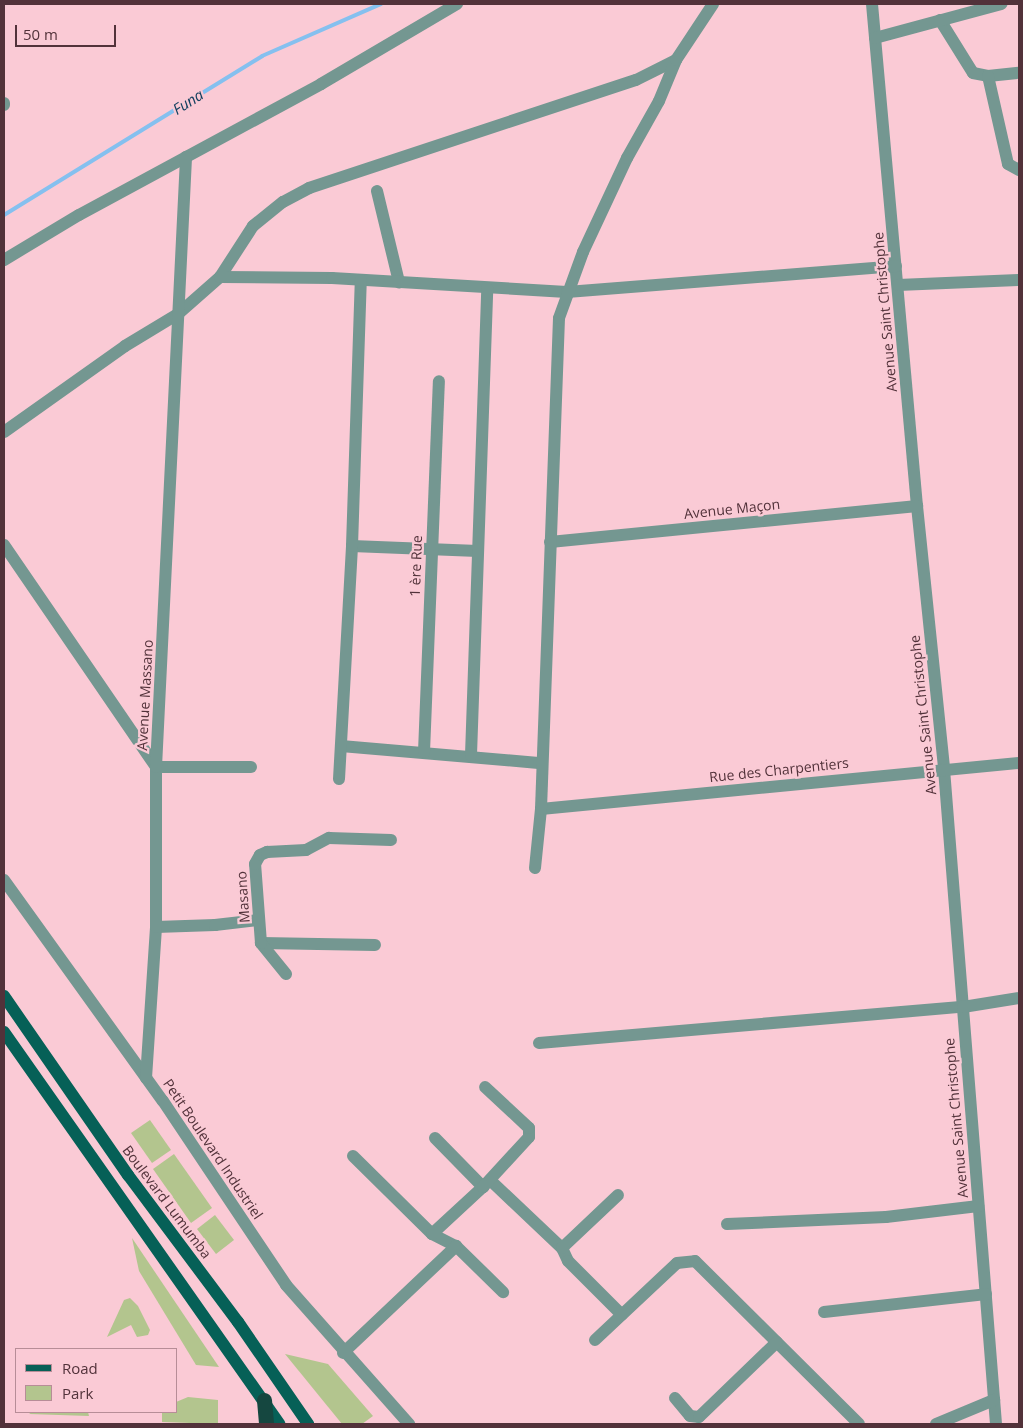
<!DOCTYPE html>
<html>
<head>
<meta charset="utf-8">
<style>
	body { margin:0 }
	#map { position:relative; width:1023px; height:1428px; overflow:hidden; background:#facad5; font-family:"Open Sans",sans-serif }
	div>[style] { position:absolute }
	.green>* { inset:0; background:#b3c58e }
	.stream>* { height:4px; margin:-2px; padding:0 2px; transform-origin:2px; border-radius:2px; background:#85c0ef }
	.minor>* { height:12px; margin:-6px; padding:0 6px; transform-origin:6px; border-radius:6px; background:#749791 }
	.major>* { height:12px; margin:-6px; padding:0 6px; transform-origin:6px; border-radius:6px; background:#066057 }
	.highway>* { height:15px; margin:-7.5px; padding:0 7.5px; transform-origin:7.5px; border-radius:7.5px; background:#154740 }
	span { translate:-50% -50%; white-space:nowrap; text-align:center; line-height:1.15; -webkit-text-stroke:4.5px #facad5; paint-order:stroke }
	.street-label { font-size:14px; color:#52323a }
	.water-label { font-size:15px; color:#13405f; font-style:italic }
	.frame { position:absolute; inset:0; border:5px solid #52323a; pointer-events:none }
	.legend { position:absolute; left:15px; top:1348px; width:162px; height:65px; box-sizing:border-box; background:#facad5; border:1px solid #b78d97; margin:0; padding:6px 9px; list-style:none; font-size:15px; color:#52323a }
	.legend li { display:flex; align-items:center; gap:10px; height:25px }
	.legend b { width:25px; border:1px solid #b78d97 }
	.scale { position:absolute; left:15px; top:25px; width:101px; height:22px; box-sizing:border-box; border:2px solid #52323a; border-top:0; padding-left:6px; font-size:15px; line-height:18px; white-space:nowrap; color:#52323a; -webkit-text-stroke:4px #facad5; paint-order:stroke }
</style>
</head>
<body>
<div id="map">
	<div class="green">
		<i style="clip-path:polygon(150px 1120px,171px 1150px,152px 1163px,131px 1133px)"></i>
		<i style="clip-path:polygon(174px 1154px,212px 1208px,191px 1223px,153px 1169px)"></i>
		<i style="clip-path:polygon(215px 1215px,234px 1240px,216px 1254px,197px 1229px)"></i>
		<i style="clip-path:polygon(132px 1238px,219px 1367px,196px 1365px,139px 1271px)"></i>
		<i style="clip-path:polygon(130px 1298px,138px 1306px,150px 1330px,148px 1335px,137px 1337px,131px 1325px,107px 1337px,124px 1300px)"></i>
		<i style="clip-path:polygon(285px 1354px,328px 1364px,373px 1416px,362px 1424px,342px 1424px)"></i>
		<i style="clip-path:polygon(188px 1397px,218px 1400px,218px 1424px,162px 1422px,162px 1412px,176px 1412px,176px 1402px)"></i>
		<i style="clip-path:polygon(32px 1412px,88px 1412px,89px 1416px,29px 1414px)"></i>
	</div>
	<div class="stream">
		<i style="left:4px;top:215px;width:303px;rotate:-31.6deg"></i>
		<i style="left:262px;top:56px;width:130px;rotate:-23.6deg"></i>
	</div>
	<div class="minor">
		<i style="left:872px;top:4px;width:504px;rotate:84.88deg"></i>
		<i style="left:917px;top:506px;width:264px;rotate:84.1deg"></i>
		<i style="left:944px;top:769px;width:657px;rotate:85.46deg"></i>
		<i style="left:940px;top:20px;width:62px;rotate:58.1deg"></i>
		<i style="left:973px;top:73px;width:15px;rotate:11deg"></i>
		<i style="left:988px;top:76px;width:31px;rotate:-6deg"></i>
		<i style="left:875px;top:38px;width:131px;rotate:-15.1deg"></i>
		<i style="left:988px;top:76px;width:90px;rotate:77.2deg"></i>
		<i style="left:1008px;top:164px;width:13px;rotate:29deg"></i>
		<i style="left:4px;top:103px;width:2px;rotate:90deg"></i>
		<i style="left:377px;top:191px;width:94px;rotate:76.4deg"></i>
		<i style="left:4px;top:260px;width:87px;rotate:-31deg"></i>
		<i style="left:79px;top:215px;width:275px;rotate:-28.4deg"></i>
		<i style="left:321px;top:84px;width:158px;rotate:-30.5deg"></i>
		<i style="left:220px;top:277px;width:61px;rotate:-57.1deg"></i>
		<i style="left:253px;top:226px;width:38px;rotate:-39deg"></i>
		<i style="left:283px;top:202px;width:30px;rotate:-28deg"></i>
		<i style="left:309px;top:188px;width:344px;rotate:-18.3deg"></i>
		<i style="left:636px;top:80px;width:45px;rotate:-26.6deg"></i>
		<i style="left:898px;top:285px;width:121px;rotate:-2.4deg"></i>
		<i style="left:4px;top:432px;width:148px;rotate:-35.4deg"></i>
		<i style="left:125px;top:346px;width:62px;rotate:-31.1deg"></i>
		<i style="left:178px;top:314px;width:56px;rotate:-41.4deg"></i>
		<i style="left:220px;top:277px;width:112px;rotate:0.5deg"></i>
		<i style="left:332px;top:278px;width:235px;rotate:3.4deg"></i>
		<i style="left:567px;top:292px;width:330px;rotate:-4.5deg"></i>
		<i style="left:550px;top:542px;width:369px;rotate:-5.6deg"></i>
		<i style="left:4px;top:545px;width:269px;rotate:55.6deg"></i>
		<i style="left:156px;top:767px;width:95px"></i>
		<i style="left:352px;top:546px;width:126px;rotate:2.3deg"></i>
		<i style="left:341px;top:746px;width:201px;rotate:4.9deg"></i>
		<i style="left:424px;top:752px;width:371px;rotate:-87.7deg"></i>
		<i style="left:471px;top:755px;width:467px;rotate:-88deg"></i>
		<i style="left:339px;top:779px;width:233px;rotate:-86.8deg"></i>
		<i style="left:352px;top:546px;width:266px;rotate:-88.1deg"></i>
		<i style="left:541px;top:809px;width:480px;rotate:-5.5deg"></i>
		<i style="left:535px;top:868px;width:59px;rotate:-84.2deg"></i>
		<i style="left:541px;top:809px;width:491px;rotate:-87.9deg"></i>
		<i style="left:559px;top:318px;width:70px;rotate:-70deg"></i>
		<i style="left:583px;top:252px;width:104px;rotate:-64.9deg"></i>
		<i style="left:627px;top:158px;width:65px;rotate:-60.7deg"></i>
		<i style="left:659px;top:101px;width:44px;rotate:-67.5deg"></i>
		<i style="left:676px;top:60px;width:67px;rotate:-56.5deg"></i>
		<i style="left:4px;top:880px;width:272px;rotate:54.3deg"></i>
		<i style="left:163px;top:1101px;width:221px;rotate:56.2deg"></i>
		<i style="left:286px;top:1285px;width:186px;rotate:48.5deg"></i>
		<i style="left:156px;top:927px;width:59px;rotate:-1.9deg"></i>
		<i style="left:215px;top:925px;width:44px;rotate:-6.5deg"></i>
		<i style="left:261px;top:943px;width:114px;rotate:1deg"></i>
		<i style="left:286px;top:974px;width:40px;rotate:-129deg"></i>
		<i style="left:261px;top:943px;width:79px;rotate:-94.3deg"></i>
		<i style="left:255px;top:864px;width:10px;rotate:-61deg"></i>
		<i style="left:260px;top:855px;width:8px;rotate:-23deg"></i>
		<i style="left:267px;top:852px;width:39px;rotate:-3deg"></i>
		<i style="left:306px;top:850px;width:26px;rotate:-28deg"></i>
		<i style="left:329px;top:838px;width:62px;rotate:1.8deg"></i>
		<i style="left:539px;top:1043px;width:426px;rotate:-4.9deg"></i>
		<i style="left:963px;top:1007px;width:57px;rotate:-9.1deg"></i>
		<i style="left:146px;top:1078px;width:151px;rotate:-86.2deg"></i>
		<i style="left:156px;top:927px;width:160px;rotate:-90deg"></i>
		<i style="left:156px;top:767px;width:611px;rotate:-87.18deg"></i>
		<i style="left:435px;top:1138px;width:69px;rotate:45.6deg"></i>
		<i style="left:353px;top:1156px;width:111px;rotate:44.6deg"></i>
		<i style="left:432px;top:1234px;width:27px;rotate:27deg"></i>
		<i style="left:456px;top:1246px;width:66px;rotate:44.4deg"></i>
		<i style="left:490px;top:1180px;width:99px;rotate:43.4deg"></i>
		<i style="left:562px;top:1248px;width:14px;rotate:65deg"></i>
		<i style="left:568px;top:1261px;width:76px;rotate:45deg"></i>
		<i style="left:727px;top:1224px;width:159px;rotate:-2.5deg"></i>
		<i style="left:886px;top:1217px;width:93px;rotate:-6.8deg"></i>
		<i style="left:432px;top:1234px;width:69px;rotate:-42.7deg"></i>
		<i style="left:483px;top:1187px;width:68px;rotate:-47.4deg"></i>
		<i style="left:529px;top:1137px;width:9px;rotate:-90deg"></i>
		<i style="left:529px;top:1128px;width:60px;rotate:-137deg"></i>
		<i style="left:562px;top:1248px;width:77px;rotate:-43.4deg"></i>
		<i style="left:824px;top:1312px;width:163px;rotate:-6.3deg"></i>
		<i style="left:595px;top:1340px;width:112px;rotate:-43.2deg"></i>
		<i style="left:677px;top:1263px;width:18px;rotate:-6deg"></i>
		<i style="left:695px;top:1261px;width:231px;rotate:44.8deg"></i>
		<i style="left:343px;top:1353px;width:156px;rotate:-43.4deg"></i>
		<i style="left:675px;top:1398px;width:23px;rotate:50deg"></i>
		<i style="left:690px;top:1416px;width:9px;rotate:6deg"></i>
		<i style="left:699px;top:1417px;width:108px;rotate:-43.9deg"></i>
		<i style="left:936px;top:1424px;width:63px;rotate:-22.5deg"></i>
	</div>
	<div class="major">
		<i style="left:4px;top:996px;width:218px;rotate:55.3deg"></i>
		<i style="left:128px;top:1175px;width:184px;rotate:53.2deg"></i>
		<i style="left:238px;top:1322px;width:124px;rotate:55.5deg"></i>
		<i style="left:4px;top:1032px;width:479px;rotate:54.9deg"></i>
	</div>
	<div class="highway">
		<i style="left:264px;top:1400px;width:24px;rotate:85deg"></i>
	</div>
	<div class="street-label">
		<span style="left:885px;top:312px;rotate:-95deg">Avenue Saint Christophe</span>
		<span style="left:732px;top:509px;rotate:-6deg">Avenue Maçon</span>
		<span style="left:416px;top:566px;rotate:-88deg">1 ère Rue</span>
		<span style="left:145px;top:695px;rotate:-87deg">Avenue Massano</span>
		<span style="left:923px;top:715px;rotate:-96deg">Avenue Saint Christophe</span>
		<span style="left:779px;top:770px;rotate:-6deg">Rue des Charpentiers</span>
		<span style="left:243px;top:897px;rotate:-94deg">Masano</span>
		<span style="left:956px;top:1118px;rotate:-95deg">Avenue Saint Christophe</span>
		<span style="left:213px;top:1149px;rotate:56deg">Petit Boulevard Industriel</span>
		<span style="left:167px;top:1202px;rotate:53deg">Boulevard Lumumba</span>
	</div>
	<div class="water-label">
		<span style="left:188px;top:102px;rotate:-32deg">Funa</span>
	</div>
	<div class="frame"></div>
	<ul class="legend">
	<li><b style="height:6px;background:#066057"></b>Road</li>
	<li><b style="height:14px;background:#b3c58e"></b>Park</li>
	</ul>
	<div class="scale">50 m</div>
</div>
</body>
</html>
